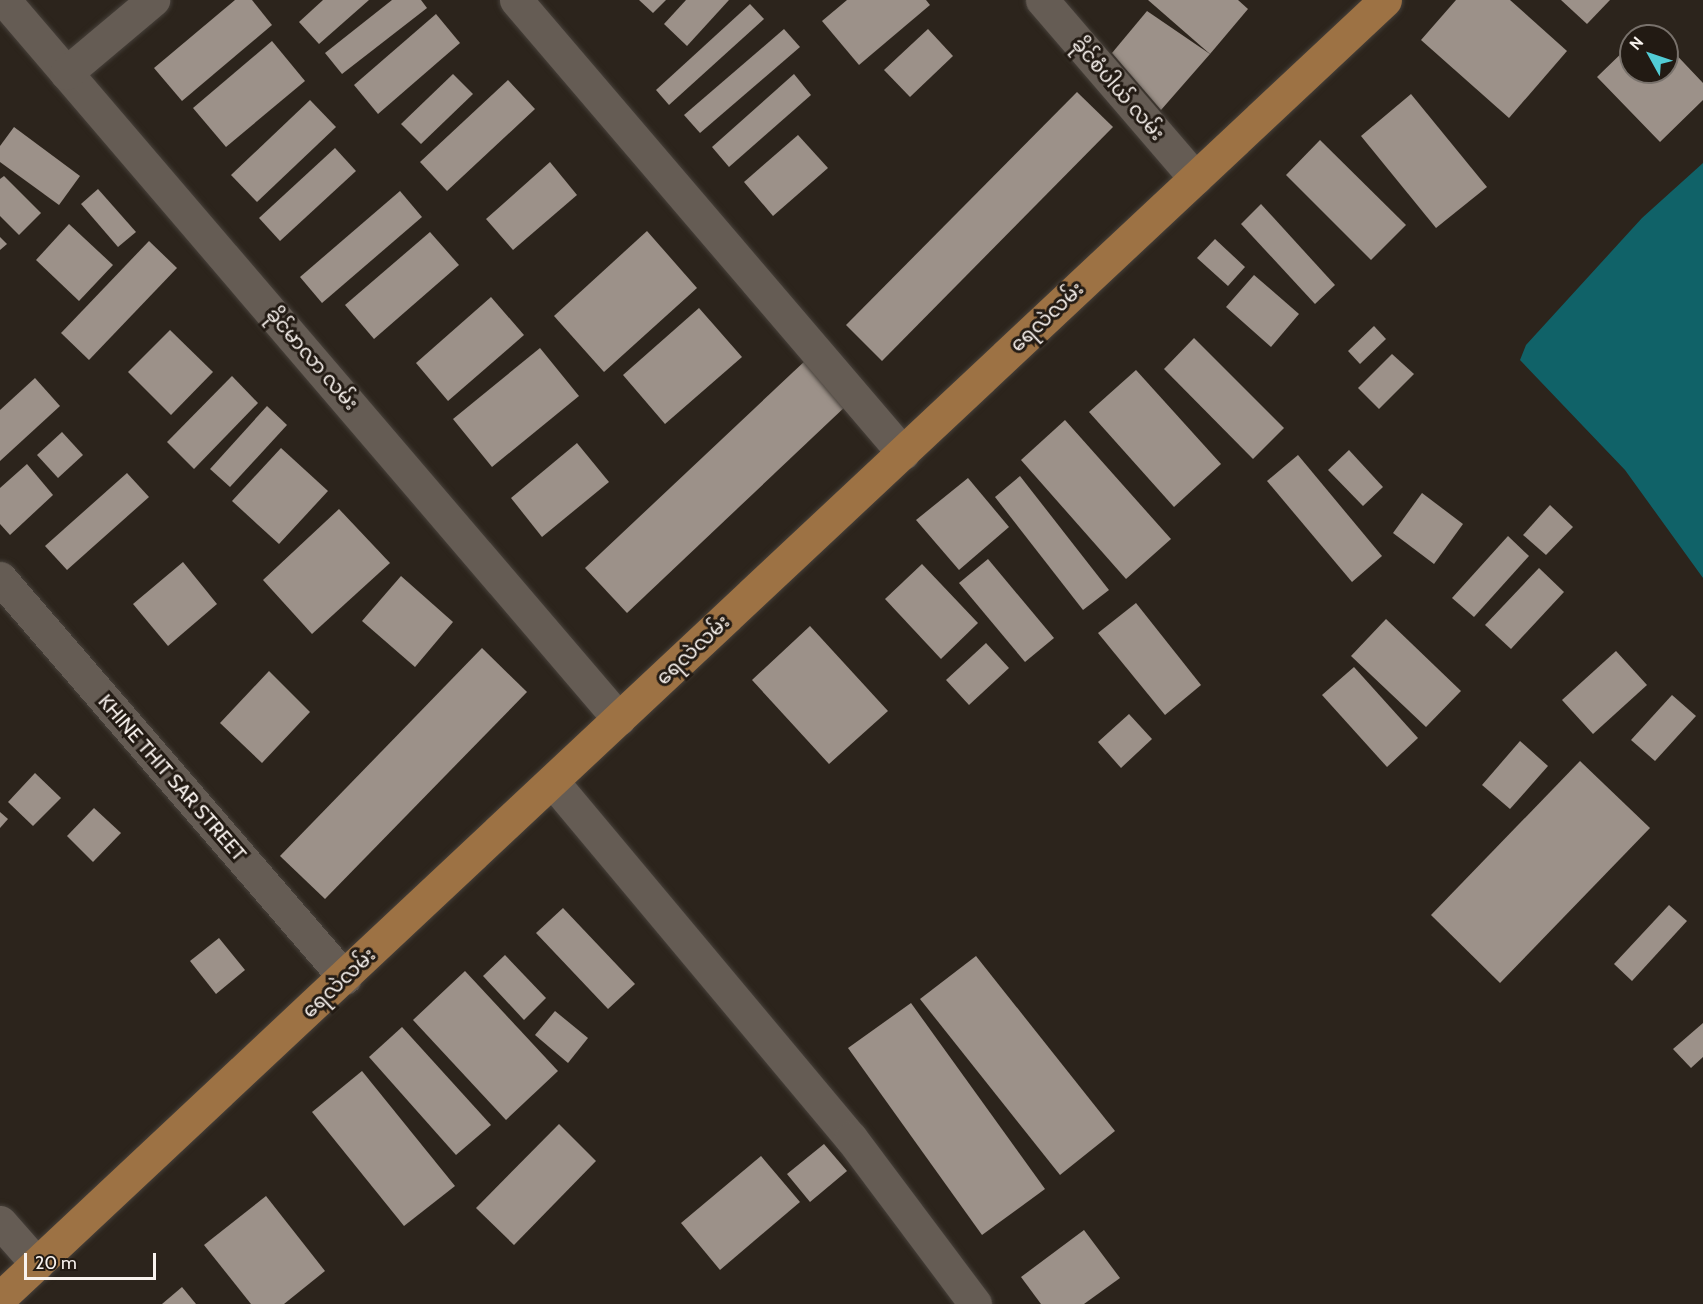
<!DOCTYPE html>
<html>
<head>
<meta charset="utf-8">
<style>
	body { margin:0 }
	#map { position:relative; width:1703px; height:1304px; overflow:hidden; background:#2c241c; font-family:Cabin,"Noto Sans Myanmar",sans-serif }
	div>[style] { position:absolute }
	.water>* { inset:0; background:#106268 }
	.building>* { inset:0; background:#9c9189 }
	.roads { filter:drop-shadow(0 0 2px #46403a) drop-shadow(0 0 2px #46403a) }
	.minor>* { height:33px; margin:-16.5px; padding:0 16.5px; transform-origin:16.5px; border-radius:16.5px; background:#655c54 }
	.major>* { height:33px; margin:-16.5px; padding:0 16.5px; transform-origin:16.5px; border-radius:16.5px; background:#9d7244 }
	span { translate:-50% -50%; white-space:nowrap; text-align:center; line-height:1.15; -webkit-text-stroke:6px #221a13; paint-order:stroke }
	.street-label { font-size:20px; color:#f9f3ef }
	.north { position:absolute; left:1619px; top:24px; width:60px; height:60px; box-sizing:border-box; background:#221a13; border:2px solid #78716b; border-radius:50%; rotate:310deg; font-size:16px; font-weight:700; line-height:24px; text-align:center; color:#f9f3ef }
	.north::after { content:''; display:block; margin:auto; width:21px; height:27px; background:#52ccd5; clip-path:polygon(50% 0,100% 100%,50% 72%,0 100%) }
	.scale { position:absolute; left:24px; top:1253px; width:132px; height:27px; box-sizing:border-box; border:3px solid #f9f3ef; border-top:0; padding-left:8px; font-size:18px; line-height:21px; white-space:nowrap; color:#f9f3ef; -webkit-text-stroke:4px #221a13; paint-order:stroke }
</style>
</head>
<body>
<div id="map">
	<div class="water">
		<i style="clip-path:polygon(1703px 163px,1703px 578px,1625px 470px,1520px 360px,1526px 345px,1642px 218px)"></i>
	</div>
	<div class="building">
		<i style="clip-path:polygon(235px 0,252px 0,272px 25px,182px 101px,154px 68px)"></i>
		<i style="clip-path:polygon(323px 0,369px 0,319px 44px,299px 22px)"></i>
		<i style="clip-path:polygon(392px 0,421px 0,427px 8px,342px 74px,325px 53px)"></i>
		<i style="clip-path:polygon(639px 0,666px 0,653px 13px)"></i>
		<i style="clip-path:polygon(686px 0,729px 0,687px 46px,664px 24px)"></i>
		<i style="clip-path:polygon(847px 0,926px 0,930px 5px,859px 65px,822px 21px)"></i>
		<i style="clip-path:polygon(1148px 0,1238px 0,1248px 9px,1210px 54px)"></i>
		<i style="clip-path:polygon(1456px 0,1510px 0,1567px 51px,1509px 118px,1421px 40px)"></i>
		<i style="clip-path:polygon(1561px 0,1610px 0,1587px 24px)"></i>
		<i style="clip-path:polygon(750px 4px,764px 19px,669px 105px,656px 90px)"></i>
		<i style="clip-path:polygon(1147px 11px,1210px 54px,1161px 110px,1112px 53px)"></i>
		<i style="clip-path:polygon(436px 14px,460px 43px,378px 114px,354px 85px)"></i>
		<i style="clip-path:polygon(1649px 26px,1658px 36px,1639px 36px)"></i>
		<i style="clip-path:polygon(784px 29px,800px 47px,700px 133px,684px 115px)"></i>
		<i style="clip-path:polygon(928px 29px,953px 56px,910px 97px,884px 70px)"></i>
		<i style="clip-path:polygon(272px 41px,305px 81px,226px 147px,193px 108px)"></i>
		<i style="clip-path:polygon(1631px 44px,1631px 72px,1667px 72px,1667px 45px,1703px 83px,1703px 100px,1660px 142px,1597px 77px)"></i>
		<i style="clip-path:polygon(453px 74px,473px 94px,421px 144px,401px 124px)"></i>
		<i style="clip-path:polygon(794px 74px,811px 95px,729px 167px,712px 147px)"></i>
		<i style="clip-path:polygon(508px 80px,535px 109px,447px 191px,420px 162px)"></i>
		<i style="clip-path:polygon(1077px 92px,1113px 127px,882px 361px,846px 325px)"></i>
		<i style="clip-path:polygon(1411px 94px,1487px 187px,1436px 228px,1361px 136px)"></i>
		<i style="clip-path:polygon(310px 100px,336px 127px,257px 202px,231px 175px)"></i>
		<i style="clip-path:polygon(14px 127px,80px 176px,59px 205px,0 162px,0 146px)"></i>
		<i style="clip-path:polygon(798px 135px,828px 168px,773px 216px,744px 182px)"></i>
		<i style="clip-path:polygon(1320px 140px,1406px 225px,1371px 260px,1286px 175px)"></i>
		<i style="clip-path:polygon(335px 148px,356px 171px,280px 241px,259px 218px)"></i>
		<i style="clip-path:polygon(550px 162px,577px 195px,513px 250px,486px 219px)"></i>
		<i style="clip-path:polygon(4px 176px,41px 213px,19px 235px,0 216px,0 179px)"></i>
		<i style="clip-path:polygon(98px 189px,136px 232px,118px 247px,81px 204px)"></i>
		<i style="clip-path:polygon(400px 191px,422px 217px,322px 303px,300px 277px)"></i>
		<i style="clip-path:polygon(1261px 204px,1335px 285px,1315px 304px,1241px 224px)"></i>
		<i style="clip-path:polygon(69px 224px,113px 265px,79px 301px,36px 260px)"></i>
		<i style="clip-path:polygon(647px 231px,697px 288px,604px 372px,554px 316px)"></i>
		<i style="clip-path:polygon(430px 232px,459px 265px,374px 339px,345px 305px)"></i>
		<i style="clip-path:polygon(0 237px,7px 244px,0 250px)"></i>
		<i style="clip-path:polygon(1215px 239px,1245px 267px,1228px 286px,1197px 258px)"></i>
		<i style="clip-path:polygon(149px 241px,177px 268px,89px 360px,61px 333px)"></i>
		<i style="clip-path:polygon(1254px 275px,1299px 314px,1271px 347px,1226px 307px)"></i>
		<i style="clip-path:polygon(491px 297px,524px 335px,448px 401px,416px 363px)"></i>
		<i style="clip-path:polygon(699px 308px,742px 357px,665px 424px,623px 375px)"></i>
		<i style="clip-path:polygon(1374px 326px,1386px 339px,1360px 364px,1348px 351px)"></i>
		<i style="clip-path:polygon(170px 330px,213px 372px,171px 415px,128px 372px)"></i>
		<i style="clip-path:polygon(1194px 338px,1284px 428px,1253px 459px,1164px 369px)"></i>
		<i style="clip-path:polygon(540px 348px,579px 396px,492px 467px,453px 419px)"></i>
		<i style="clip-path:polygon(1392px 354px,1414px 374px,1379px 409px,1358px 388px)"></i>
		<i style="clip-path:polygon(807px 359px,848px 404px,627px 613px,585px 568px)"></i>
		<i style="clip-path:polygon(1136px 370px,1221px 464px,1174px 507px,1089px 412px)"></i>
		<i style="clip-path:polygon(232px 376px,258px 403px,194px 469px,167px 442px)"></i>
		<i style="clip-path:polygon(35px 378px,60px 406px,0 461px,0 410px)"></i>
		<i style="clip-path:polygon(267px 406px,287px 425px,230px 487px,210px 469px)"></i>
		<i style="clip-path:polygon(1065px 420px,1171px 539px,1126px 579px,1021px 460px)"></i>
		<i style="clip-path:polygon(62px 432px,83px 455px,58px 478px,37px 455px)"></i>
		<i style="clip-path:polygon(577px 443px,609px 482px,542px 537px,511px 498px)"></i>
		<i style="clip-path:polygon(281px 448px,328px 491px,279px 544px,232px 501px)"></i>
		<i style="clip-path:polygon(1349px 450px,1383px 487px,1363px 506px,1328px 470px)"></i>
		<i style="clip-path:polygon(1298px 455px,1382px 556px,1352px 582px,1267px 481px)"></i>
		<i style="clip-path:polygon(27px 464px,53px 495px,10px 535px,0 524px,0 488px)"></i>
		<i style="clip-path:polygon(127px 473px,149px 497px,67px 570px,45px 546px)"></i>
		<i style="clip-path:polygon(1020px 476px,1109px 590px,1083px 610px,995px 497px)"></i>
		<i style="clip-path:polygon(968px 478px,1009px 527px,959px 570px,916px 520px)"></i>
		<i style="clip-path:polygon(1422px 493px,1463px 524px,1434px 564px,1393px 533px)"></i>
		<i style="clip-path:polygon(1550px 505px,1573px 527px,1546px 555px,1523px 535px)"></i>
		<i style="clip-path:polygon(339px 509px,390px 563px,312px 634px,263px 580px)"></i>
		<i style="clip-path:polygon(1508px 536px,1529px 556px,1474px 617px,1452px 598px)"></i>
		<i style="clip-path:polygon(988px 559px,1054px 638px,1025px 662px,959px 583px)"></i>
		<i style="clip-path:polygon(183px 562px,217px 604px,168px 646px,133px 604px)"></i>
		<i style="clip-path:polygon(922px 564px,978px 623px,941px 659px,885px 599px)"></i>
		<i style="clip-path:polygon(1539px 568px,1564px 592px,1511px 649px,1485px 625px)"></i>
		<i style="clip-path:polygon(401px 576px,453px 622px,415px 667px,362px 621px)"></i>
		<i style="clip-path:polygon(1136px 603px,1201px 685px,1165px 715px,1098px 633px)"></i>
		<i style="clip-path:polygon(1386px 619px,1461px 691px,1426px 727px,1351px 656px)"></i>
		<i style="clip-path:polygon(810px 626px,888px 711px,829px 764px,752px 680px)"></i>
		<i style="clip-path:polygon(986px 643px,1009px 668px,969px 705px,946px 680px)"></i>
		<i style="clip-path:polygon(482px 648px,527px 692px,325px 899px,280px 856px)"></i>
		<i style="clip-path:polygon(1616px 651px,1647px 685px,1593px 734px,1562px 700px)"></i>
		<i style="clip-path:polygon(1354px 667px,1418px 738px,1387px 767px,1322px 695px)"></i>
		<i style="clip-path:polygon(269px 671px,310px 712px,262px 763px,220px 723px)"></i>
		<i style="clip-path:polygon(1672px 695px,1696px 716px,1655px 761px,1631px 740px)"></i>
		<i style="clip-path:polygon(1129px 714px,1152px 739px,1121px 768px,1098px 742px)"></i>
		<i style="clip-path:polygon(1520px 741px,1548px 766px,1510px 809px,1482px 785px)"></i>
		<i style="clip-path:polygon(1580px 761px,1650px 828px,1500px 983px,1431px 915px)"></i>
		<i style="clip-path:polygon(35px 773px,61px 798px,33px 826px,8px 802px)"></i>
		<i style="clip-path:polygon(94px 808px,121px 833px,93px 862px,67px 836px)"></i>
		<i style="clip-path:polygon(0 812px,8px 819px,0 828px)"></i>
		<i style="clip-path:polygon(1669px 905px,1687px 921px,1632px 981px,1614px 964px)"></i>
		<i style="clip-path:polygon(563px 908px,635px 984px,608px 1009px,536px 933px)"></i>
		<i style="clip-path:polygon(219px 938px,245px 970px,216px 994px,190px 961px)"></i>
		<i style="clip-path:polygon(505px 955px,546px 998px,524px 1020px,483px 976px)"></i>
		<i style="clip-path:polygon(976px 956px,1115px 1131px,1060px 1175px,920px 999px)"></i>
		<i style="clip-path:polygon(465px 971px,558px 1071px,506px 1120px,413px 1020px)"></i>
		<i style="clip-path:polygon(911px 1003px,1045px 1189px,982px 1235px,848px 1048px)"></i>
		<i style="clip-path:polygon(555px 1011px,588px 1038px,568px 1063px,535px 1035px)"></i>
		<i style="clip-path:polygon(1703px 1023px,1703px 1057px,1691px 1068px,1673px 1049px)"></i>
		<i style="clip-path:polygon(402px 1027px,491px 1125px,456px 1155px,369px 1057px)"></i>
		<i style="clip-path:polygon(362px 1071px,455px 1186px,404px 1226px,312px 1112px)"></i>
		<i style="clip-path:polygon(559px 1124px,596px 1161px,514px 1245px,476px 1208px)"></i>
		<i style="clip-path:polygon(824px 1144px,847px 1171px,810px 1202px,787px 1174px)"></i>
		<i style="clip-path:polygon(761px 1156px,800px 1202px,720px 1270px,681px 1223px)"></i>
		<i style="clip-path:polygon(266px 1196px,325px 1271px,284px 1304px,251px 1304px,204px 1245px)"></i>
		<i style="clip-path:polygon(1084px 1230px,1120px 1278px,1084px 1304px,1041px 1304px,1021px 1277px)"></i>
		<i style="clip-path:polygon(182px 1287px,196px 1304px,162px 1304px)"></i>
	</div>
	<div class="roads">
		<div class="minor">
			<i style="left:4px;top:0;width:946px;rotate:49.46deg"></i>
			<i style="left:516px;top:0;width:596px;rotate:49.49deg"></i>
			<i style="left:1042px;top:0;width:235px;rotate:49.3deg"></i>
			<i style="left:66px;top:73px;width:114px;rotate:-40deg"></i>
			<i style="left:0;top:578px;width:528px;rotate:49.22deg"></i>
			<i style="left:553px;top:782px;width:464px;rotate:50.1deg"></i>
			<i style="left:851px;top:1138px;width:207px;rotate:53.2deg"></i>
			<i style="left:0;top:1222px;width:56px;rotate:48.6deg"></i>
		</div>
		<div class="major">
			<i style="left:0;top:1298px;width:1898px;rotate:-43.14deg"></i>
		</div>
	</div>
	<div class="street-label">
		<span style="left:1118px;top:89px;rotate:49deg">ခိုင်စံပါယ် လမ်း</span>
		<span style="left:1047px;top:317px;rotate:-43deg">ရေလဲလမ်း</span>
		<span style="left:312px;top:359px;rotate:49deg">ခိုင်မာလာ လမ်း</span>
		<span style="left:693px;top:650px;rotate:-43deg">ရေလဲလမ်း</span>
		<span style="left:172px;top:778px;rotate:49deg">KHINE THIT SAR STREET</span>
		<span style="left:339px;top:983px;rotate:-43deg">ရေလဲလမ်း</span>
	</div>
	<div class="north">N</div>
	<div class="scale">20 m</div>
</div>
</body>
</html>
